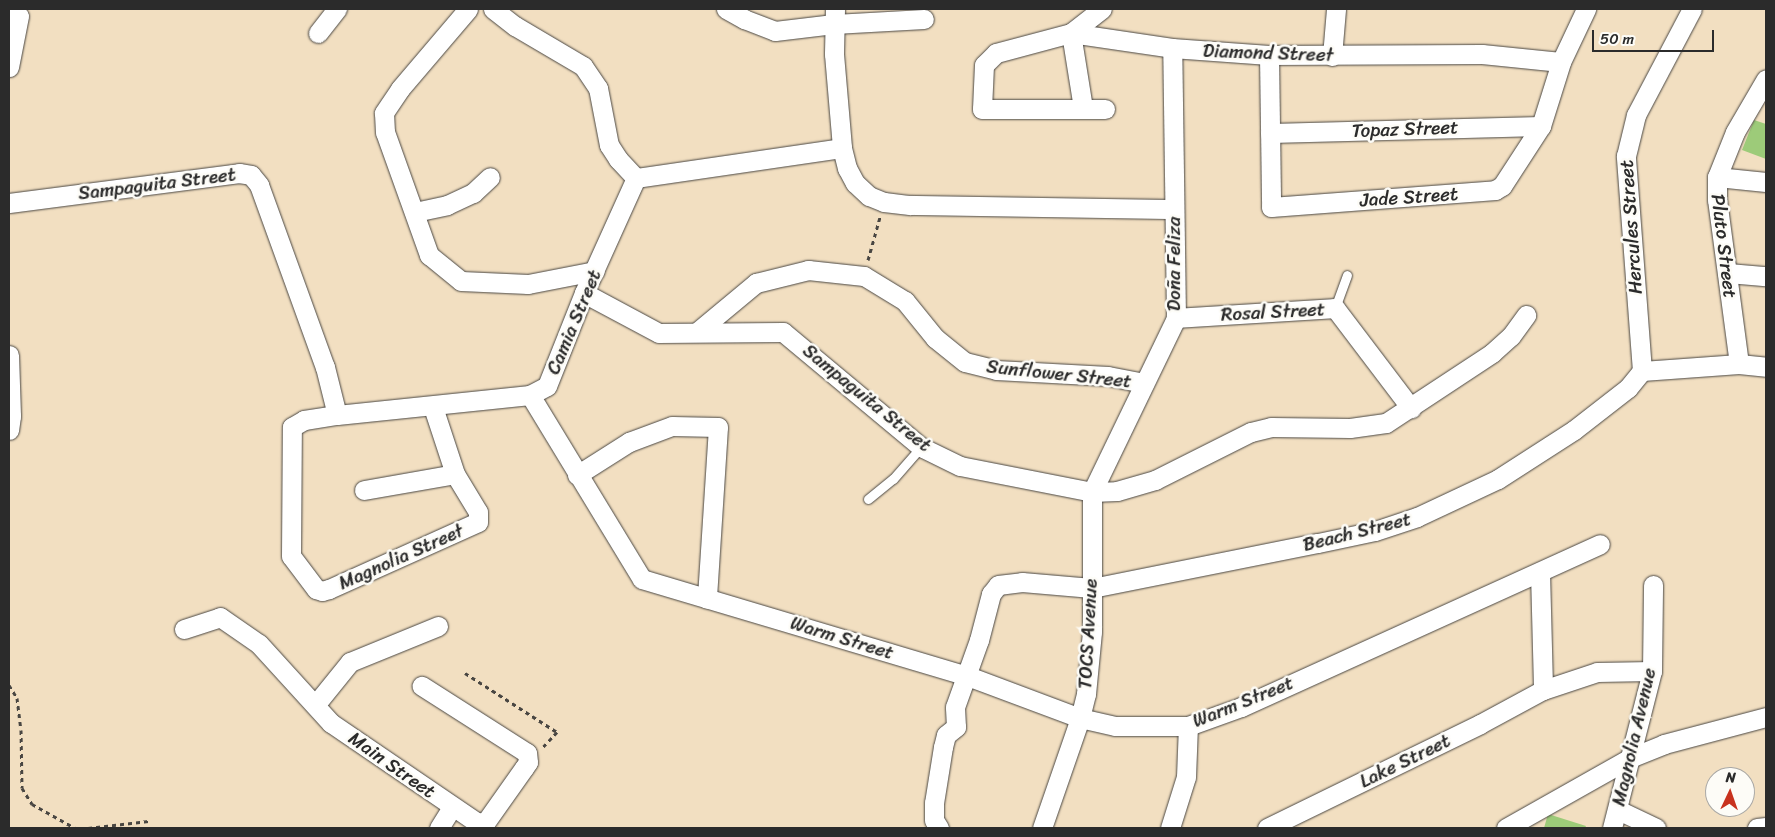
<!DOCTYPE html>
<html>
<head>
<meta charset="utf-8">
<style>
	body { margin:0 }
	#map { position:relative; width:1775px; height:837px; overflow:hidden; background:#f2dfc1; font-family:Sriracha,sans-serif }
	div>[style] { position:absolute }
	.green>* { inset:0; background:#9dcb79 }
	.path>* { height:3px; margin-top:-1.5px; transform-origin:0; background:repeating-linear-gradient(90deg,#494642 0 4px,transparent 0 8px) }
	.roads { filter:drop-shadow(0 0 1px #494642) drop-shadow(0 0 1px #494642) }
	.service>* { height:9px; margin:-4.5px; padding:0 4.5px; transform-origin:4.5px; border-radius:4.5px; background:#fff }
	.minor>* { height:19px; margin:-9.5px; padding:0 9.5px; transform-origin:9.5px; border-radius:9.5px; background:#fff }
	span { translate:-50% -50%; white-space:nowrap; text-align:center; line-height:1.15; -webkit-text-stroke:5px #fdfcf7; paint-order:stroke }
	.street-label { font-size:19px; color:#2b2b2b }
	.frame { position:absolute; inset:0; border:10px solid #2b2b2b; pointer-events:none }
	.north { position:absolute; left:1705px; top:767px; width:50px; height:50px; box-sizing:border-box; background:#fdfcf7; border:1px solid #a9a8a5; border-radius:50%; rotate:3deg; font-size:14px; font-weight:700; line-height:20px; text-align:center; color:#2b2b2b }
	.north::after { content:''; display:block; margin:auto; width:18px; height:22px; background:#c8321e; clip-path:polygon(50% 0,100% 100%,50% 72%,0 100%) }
	.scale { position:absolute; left:1592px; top:30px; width:122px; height:22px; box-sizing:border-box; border:2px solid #2b2b2b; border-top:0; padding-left:6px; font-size:15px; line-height:18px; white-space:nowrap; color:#2b2b2b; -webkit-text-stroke:4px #fdfcf7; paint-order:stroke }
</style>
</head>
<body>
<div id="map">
	<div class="green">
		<i style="clip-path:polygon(1754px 120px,1766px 124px,1766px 159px,1742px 150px)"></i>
		<i style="clip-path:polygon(1548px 814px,1586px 826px,1585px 828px,1544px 828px)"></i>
	</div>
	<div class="path">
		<i style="left:868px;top:260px;width:45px;rotate:-74.4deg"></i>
		<i style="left:465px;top:673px;width:109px;rotate:32.7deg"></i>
		<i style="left:557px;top:732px;width:22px;rotate:133deg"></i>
		<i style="left:9px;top:685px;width:15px;rotate:58deg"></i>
		<i style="left:17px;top:698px;width:32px;rotate:83deg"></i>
		<i style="left:21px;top:730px;width:58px;rotate:89deg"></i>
		<i style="left:22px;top:788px;width:19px;rotate:58deg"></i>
		<i style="left:32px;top:804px;width:49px;rotate:29.2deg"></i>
		<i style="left:88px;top:828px;width:61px;rotate:-6.5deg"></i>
	</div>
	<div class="roads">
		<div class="service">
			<i style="left:1335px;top:308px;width:35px;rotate:-70deg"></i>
			<i style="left:868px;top:499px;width:32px;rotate:-39deg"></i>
			<i style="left:893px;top:479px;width:43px;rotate:-48.8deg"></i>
		</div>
		<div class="minor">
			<i style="left:468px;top:9px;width:105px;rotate:130.4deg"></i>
			<i style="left:400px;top:89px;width:29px;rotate:124deg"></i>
			<i style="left:384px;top:113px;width:19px;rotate:87deg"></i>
			<i style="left:385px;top:132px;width:131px;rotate:70.3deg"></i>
			<i style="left:429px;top:255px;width:41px;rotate:39.1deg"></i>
			<i style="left:461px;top:281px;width:67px;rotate:2.6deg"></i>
			<i style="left:528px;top:284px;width:68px;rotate:-11deg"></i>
			<i style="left:493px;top:9px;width:28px;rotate:38deg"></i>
			<i style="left:515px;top:26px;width:79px;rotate:30.5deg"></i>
			<i style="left:583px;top:66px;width:27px;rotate:56deg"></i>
			<i style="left:598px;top:88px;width:58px;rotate:79.1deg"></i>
			<i style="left:609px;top:145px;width:17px;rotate:57deg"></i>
			<i style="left:618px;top:159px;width:26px;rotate:47deg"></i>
			<i style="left:726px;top:9px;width:21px;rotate:29deg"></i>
			<i style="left:744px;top:19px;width:33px;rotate:21deg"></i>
			<i style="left:775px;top:31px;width:59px;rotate:-6.8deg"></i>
			<i style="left:834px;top:24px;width:90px;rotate:-3.2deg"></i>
			<i style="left:835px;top:9px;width:45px;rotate:91.3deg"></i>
			<i style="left:834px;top:54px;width:94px;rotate:85.1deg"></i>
			<i style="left:842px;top:148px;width:21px;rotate:76deg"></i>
			<i style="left:847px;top:168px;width:17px;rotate:62deg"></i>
			<i style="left:855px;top:183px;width:19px;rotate:43deg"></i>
			<i style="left:869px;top:196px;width:16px;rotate:22deg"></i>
			<i style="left:884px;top:202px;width:26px;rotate:7deg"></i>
			<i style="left:910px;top:205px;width:264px;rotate:0.9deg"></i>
			<i style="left:9px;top:13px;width:10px;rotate:17deg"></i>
			<i style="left:19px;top:16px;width:52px;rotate:101.1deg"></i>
			<i style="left:318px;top:33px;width:31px;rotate:-52deg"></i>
			<i style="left:1269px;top:55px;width:152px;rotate:89.2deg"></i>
			<i style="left:1271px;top:207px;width:225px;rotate:-4.3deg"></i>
			<i style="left:1495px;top:190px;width:8px;rotate:-30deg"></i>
			<i style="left:1502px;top:186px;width:72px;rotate:-57deg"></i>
			<i style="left:1541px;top:126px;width:67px;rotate:-72.6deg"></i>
			<i style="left:1561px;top:62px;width:59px;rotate:-64.7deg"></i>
			<i style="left:1332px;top:56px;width:47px;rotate:-85.1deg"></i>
			<i style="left:1083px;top:108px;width:76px;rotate:-99.1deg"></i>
			<i style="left:1071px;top:33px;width:39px;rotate:-38deg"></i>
			<i style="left:1105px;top:109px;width:123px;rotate:180deg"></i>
			<i style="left:982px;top:109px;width:44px;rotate:-87.4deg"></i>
			<i style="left:984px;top:65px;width:17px;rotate:-45deg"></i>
			<i style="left:996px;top:53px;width:78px;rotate:-14.9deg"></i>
			<i style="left:1071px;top:33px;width:102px;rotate:8.4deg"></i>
			<i style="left:1172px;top:48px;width:97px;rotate:4.1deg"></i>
			<i style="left:1269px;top:55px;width:213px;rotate:-0.3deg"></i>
			<i style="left:1482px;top:54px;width:79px;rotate:5.8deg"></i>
			<i style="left:1270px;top:133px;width:271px;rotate:-1.5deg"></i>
			<i style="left:1717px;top:177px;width:49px;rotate:5.8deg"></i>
			<i style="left:636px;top:178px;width:208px;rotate:-8.3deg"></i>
			<i style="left:9px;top:203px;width:232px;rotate:-7.4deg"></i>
			<i style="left:239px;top:173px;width:12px;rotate:9deg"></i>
			<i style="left:251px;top:175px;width:13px;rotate:51deg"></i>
			<i style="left:259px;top:185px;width:194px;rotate:70.1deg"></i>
			<i style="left:325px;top:367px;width:49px;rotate:76deg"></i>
			<i style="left:415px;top:212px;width:33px;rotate:-12deg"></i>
			<i style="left:447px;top:205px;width:29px;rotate:-25deg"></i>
			<i style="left:473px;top:193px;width:23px;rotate:-43deg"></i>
			<i style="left:1728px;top:273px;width:38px;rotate:5deg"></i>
			<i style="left:584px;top:293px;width:85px;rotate:28.1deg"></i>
			<i style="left:659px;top:333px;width:124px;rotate:-0.5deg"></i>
			<i style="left:783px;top:332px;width:180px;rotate:39.8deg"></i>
			<i style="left:921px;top:447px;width:43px;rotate:26deg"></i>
			<i style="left:960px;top:466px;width:135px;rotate:11.1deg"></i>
			<i style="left:1092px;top:492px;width:25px;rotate:-2deg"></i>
			<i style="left:1117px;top:491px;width:40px;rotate:-16deg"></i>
			<i style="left:1155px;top:480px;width:107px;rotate:-26.6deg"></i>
			<i style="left:1251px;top:432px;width:21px;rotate:-14deg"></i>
			<i style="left:1271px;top:427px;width:79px;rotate:0.7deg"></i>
			<i style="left:1350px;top:428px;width:36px;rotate:-8deg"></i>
			<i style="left:1386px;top:423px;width:127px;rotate:-33.4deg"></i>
			<i style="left:1492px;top:353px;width:25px;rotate:-42deg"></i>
			<i style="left:1511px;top:336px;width:26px;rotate:-54deg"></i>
			<i style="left:1176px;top:318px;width:159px;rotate:-3.6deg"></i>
			<i style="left:1335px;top:308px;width:126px;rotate:52.8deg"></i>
			<i style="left:697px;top:332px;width:77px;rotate:-39.7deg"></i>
			<i style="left:756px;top:283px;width:54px;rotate:-14deg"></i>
			<i style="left:808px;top:270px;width:56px;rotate:6.1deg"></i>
			<i style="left:864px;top:276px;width:48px;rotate:31.4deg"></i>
			<i style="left:905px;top:301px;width:48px;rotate:51deg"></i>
			<i style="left:935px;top:338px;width:38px;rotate:39deg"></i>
			<i style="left:965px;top:362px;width:32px;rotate:14deg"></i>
			<i style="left:996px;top:370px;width:112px;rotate:3.1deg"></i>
			<i style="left:1108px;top:376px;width:37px;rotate:11deg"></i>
			<i style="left:9px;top:355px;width:61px;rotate:88.1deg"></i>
			<i style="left:11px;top:416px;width:14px;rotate:98deg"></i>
			<i style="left:1739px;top:364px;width:165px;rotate:-97.6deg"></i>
			<i style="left:1717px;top:200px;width:23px;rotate:-90deg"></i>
			<i style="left:1717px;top:177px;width:48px;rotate:-68.2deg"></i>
			<i style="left:1735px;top:132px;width:61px;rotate:-59.7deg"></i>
			<i style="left:1642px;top:371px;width:216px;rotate:-94.3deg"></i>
			<i style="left:1626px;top:156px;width:42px;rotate:-76.3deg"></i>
			<i style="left:1636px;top:115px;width:120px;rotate:-62.2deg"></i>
			<i style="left:1642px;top:371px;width:97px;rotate:-4.1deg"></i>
			<i style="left:1739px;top:364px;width:27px;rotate:6deg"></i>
			<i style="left:530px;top:395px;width:215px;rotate:58.7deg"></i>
			<i style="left:642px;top:579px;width:337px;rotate:16.6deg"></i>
			<i style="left:965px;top:675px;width:123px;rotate:20.5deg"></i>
			<i style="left:1080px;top:718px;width:36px;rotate:13deg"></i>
			<i style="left:1115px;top:726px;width:73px"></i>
			<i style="left:1188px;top:726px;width:56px;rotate:-19.7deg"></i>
			<i style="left:1241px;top:707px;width:394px;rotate:-24.4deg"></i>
			<i style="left:433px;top:407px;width:71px;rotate:71.8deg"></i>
			<i style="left:455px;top:474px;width:44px;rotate:58.8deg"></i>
			<i style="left:478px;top:512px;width:10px;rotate:90deg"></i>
			<i style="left:478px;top:522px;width:163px;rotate:155.8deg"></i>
			<i style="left:329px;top:589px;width:7px;rotate:164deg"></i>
			<i style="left:322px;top:591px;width:6px;rotate:-162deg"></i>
			<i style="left:316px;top:589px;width:41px;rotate:-127.1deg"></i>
			<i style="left:291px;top:556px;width:129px;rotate:-89.6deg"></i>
			<i style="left:292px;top:427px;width:14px;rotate:-30deg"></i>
			<i style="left:304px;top:420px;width:33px;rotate:-9deg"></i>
			<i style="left:337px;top:415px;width:194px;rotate:-5.9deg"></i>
			<i style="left:530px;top:395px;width:19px;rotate:-28deg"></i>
			<i style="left:547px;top:386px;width:100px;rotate:-68.3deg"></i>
			<i style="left:584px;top:293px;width:126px;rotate:-65.7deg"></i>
			<i style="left:577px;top:475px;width:62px;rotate:-32.4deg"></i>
			<i style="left:629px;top:442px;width:46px;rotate:-20.4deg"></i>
			<i style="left:672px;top:426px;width:46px;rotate:1.2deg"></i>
			<i style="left:718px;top:427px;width:172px;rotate:93.7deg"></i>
			<i style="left:364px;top:490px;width:92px;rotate:-10deg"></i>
			<i style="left:1540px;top:572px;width:118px;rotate:88.5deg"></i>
			<i style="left:184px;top:629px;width:38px;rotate:-18deg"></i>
			<i style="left:220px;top:617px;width:47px;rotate:34.7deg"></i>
			<i style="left:259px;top:644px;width:107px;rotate:47.7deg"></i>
			<i style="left:331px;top:723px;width:176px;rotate:34.3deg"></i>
			<i style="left:476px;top:822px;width:9px;rotate:6deg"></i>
			<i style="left:485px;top:823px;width:67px;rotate:-54.7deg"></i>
			<i style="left:524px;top:768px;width:7px;rotate:-56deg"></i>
			<i style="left:528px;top:762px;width:9px;rotate:-96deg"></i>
			<i style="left:527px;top:753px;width:125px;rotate:-147.5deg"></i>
			<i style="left:316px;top:704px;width:54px;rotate:-51deg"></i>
			<i style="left:350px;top:662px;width:95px;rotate:-22.2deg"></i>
			<i style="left:1618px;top:810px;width:42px;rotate:25.3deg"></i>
			<i style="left:439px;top:828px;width:25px;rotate:-58deg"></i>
			<i style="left:939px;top:828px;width:9px;rotate:-122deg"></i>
			<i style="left:934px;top:820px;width:17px;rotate:-90deg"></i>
			<i style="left:934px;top:803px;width:57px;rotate:-80.9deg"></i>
			<i style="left:943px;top:747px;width:12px;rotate:-76deg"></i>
			<i style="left:946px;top:735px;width:13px;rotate:-39deg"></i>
			<i style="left:956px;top:727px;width:20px;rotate:-93deg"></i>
			<i style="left:955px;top:707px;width:71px;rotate:-70.3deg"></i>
			<i style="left:979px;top:640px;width:48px;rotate:-75.4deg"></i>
			<i style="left:991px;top:594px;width:11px;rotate:-52deg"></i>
			<i style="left:998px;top:585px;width:24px;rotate:-7deg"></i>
			<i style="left:1022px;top:582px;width:70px;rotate:4.9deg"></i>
			<i style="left:1092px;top:588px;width:230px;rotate:-11.3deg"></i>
			<i style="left:1318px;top:543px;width:58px;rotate:-11.9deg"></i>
			<i style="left:1375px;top:531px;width:44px;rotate:-18.4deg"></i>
			<i style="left:1417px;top:517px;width:89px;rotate:-25.1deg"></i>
			<i style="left:1498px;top:479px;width:90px;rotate:-32.8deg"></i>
			<i style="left:1574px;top:430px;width:68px;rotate:-37.9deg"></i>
			<i style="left:1628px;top:388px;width:22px;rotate:-51deg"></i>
			<i style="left:1042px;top:828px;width:116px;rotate:-70.9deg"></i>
			<i style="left:1080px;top:718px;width:25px;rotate:-76deg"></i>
			<i style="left:1086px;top:694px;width:62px;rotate:-84.5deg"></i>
			<i style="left:1092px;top:632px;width:140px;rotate:-90deg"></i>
			<i style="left:1092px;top:492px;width:193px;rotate:-64.2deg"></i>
			<i style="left:1176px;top:318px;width:270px;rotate:-90.8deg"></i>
			<i style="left:1170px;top:828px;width:53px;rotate:-72.6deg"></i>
			<i style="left:1186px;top:777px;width:51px;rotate:-87.8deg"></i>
			<i style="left:1267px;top:828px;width:237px;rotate:-26deg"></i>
			<i style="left:1480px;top:724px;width:72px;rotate:-28.4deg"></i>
			<i style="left:1543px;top:690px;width:57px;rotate:-18.4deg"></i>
			<i style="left:1597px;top:672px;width:55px;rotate:-1deg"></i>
			<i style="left:1506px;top:828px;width:142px;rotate:-29.4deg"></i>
			<i style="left:1630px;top:758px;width:37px;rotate:-22deg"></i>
			<i style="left:1664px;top:744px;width:106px;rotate:-14.8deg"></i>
			<i style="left:1612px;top:828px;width:162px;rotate:-75.7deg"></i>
			<i style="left:1652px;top:671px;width:86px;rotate:-89.3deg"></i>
			<i style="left:1757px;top:828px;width:9px;rotate:-6deg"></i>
		</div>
	</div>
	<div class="street-label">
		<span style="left:1268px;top:53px;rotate:2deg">Diamond Street</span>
		<span style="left:1405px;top:129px;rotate:-2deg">Topaz Street</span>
		<span style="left:157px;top:184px;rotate:-7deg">Sampaguita Street</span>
		<span style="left:1409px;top:197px;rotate:-4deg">Jade Street</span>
		<span style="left:1631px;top:227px;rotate:-94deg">Hercules Street</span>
		<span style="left:1724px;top:246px;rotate:83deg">Pluto Street</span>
		<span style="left:1174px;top:264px;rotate:-90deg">Doña Feliza</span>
		<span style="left:1273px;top:312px;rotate:-3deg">Rosal Street</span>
		<span style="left:574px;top:322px;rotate:-67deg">Camia Street</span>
		<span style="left:1059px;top:374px;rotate:6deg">Sunflower Street</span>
		<span style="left:867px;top:398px;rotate:39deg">Sampaguita Street</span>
		<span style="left:1357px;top:532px;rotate:-14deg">Beach Street</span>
		<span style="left:401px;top:557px;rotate:-24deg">Magnolia Street</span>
		<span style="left:1088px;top:634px;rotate:-87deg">TOCS Avenue</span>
		<span style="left:842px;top:638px;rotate:17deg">Warm Street</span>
		<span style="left:1243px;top:702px;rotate:-22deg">Warm Street</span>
		<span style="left:1634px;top:737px;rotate:-77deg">Magnolia Avenue</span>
		<span style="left:1405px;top:761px;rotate:-26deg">Lake Street</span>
		<span style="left:392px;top:765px;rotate:35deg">Main Street</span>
	</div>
	<div class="frame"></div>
	<div class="north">N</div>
	<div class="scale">50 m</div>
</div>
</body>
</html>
